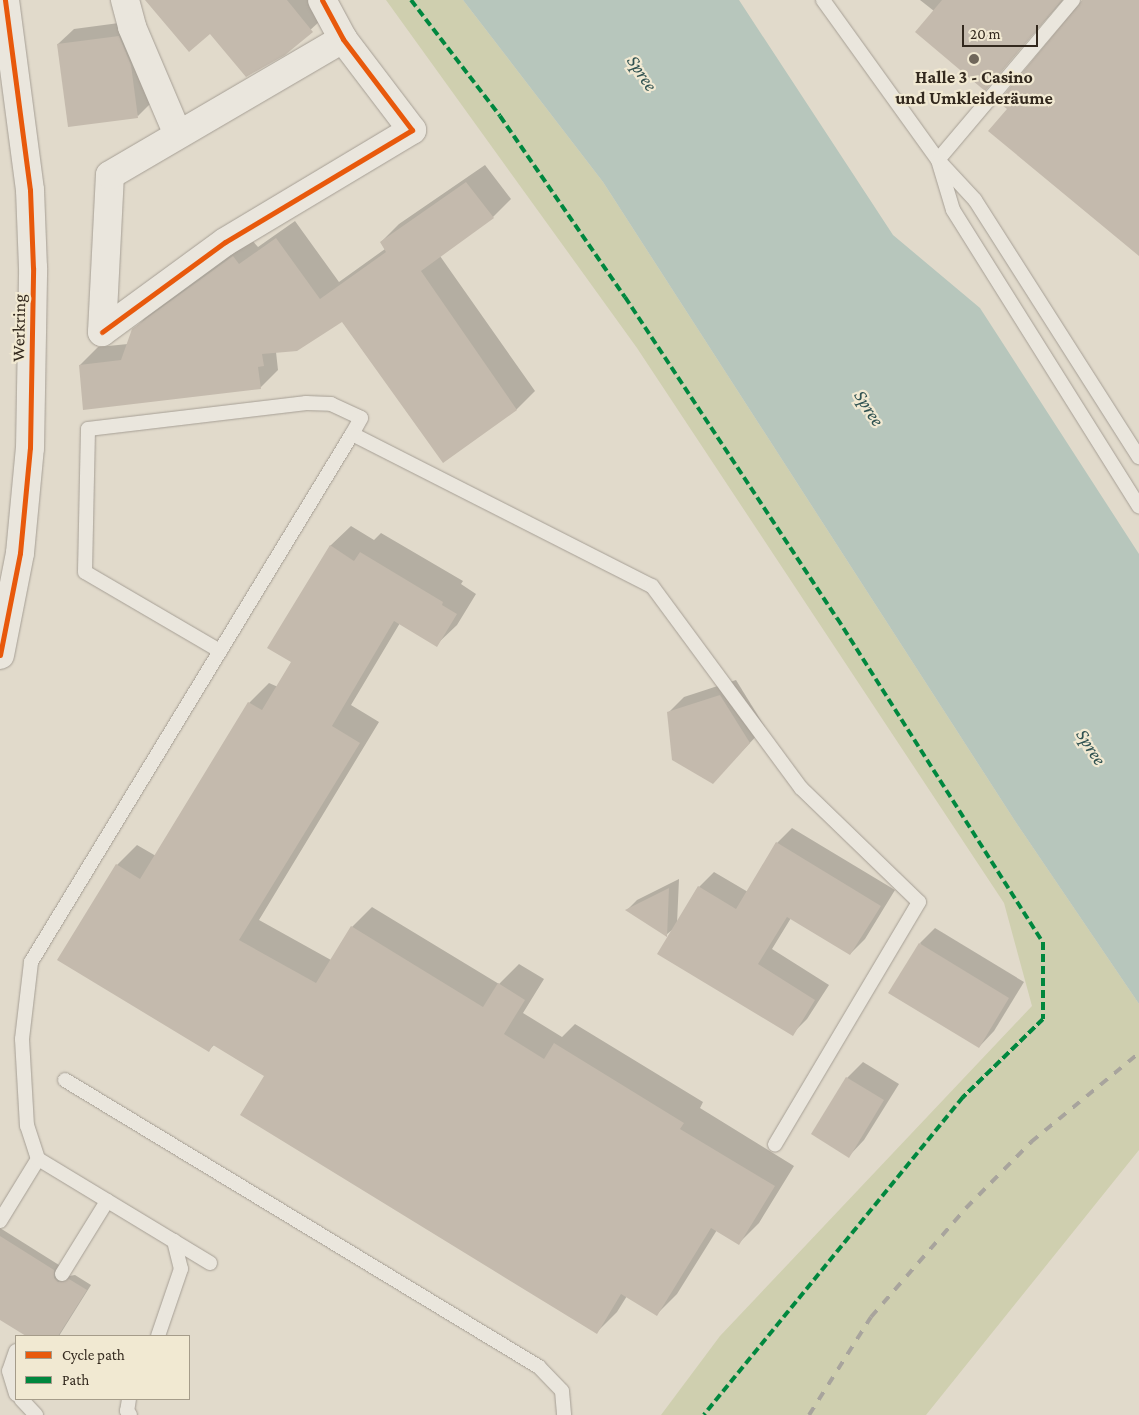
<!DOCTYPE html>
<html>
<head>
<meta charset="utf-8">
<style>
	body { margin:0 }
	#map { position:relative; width:1139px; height:1415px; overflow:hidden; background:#e1dacb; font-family:"Crimson Pro",serif }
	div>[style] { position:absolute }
	.green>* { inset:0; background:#cfcfaf }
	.water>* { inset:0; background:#b7c6bc }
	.shadow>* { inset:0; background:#0003 }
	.building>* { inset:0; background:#c4baad }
	.roads { filter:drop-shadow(0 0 1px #a69f95) drop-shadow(0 0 1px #a69f95) }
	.lane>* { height:14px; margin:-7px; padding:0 7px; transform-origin:7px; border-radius:7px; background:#eae6dd }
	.street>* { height:28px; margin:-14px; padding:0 14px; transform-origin:14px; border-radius:14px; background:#eae6dd }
	.rail>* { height:4px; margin-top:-2px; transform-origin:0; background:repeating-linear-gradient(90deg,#a8a49d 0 9px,transparent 0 18px) }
	.quiet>* { height:4px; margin-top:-2px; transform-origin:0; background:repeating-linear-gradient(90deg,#00873e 0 8px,transparent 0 12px) }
	.cycleway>* { height:5px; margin:-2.5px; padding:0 2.5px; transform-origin:2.5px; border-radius:2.5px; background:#e8590c }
	.dots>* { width:14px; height:14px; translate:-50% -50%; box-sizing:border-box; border:2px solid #f1e9d2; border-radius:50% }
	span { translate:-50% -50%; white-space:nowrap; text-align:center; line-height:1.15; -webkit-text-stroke:4.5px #f1e9d2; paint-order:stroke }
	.poi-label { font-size:18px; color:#33291e; font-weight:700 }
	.street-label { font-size:18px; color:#33291e }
	.water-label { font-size:19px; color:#2f5150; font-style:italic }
	.legend { position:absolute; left:15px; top:1335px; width:175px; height:65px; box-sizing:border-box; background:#f1e9d2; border:1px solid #a59c8a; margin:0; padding:6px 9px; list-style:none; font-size:15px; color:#33291e }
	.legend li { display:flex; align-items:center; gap:10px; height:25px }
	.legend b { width:25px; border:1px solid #a59c8a }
	.scale { position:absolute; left:962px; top:25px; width:76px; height:22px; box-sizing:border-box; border:2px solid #33291e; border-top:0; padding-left:6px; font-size:15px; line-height:18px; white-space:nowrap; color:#33291e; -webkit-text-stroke:4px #f1e9d2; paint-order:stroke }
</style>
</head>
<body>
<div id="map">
	<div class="green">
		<i style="clip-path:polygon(386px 0,463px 0,603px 182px,1015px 821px,1139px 1004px,1139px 1150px,926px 1415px,661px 1415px,720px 1336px,1032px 1006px,1004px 903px,637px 348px)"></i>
	</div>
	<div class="water">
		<i style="clip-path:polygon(463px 0,739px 0,893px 235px,980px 308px,1139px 554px,1139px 1004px,1015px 821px,603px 182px)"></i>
	</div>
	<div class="shadow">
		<i style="clip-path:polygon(159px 0,324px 0,332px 10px,284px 54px,211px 33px)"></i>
		<i style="clip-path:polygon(920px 0,1063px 0,985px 89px,934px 11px)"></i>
		<i style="clip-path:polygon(134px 21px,153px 101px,138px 116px,58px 44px,74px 29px)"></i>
		<i style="clip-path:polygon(485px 165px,511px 199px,493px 217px,440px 256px,535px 391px,517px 409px,443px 461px,342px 321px,276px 352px,278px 370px,260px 388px,80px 365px,98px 347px,128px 344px,133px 330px,152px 311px,251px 239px,258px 247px,295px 221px,339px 282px,385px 249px,381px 242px,399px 224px)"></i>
		<i style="clip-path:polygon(351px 526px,374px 540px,381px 533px,463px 581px,461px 584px,476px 594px,457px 625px,436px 645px,400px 623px,351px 705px,379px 722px,259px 920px,331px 960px,352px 927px,372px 907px,499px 984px,519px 964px,544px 979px,523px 1013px,562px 1037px,575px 1024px,703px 1102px,700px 1108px,794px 1166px,759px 1223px,739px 1243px,717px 1230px,677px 1294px,657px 1314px,627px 1296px,617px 1312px,597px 1332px,266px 1076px,215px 1044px,209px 1050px,117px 865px,137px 845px,156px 856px,249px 703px,269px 683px,278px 687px,293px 662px,330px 546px)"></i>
		<i style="clip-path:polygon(736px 680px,765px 727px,728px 766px,669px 712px,684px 697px)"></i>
		<i style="clip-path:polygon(792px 828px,895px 890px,865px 939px,850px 954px,791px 918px,772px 949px,829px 985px,807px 1019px,792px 1034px,672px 930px,666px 935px,627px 910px,637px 900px,679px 879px,677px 924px,699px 887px,714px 872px,748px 892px,777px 843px)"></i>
		<i style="clip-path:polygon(935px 928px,1024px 982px,994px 1031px,979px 1047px,920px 943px)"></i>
		<i style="clip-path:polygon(863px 1062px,899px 1084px,864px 1140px,849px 1156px,813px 1134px,847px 1078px)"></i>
		<i style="clip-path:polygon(0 1228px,59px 1265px,58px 1273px,63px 1277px,75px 1275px,91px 1285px,59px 1336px,28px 1336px,0 1319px)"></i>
	</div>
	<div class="building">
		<i style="clip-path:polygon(145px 0,287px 0,313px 32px,285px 55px,246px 77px,210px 34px,189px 52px)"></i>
		<i style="clip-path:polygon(942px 0,1062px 0,985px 91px,915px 32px)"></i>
		<i style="clip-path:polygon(1082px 0,1139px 0,1139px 256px,988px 131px,1007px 109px,998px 102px)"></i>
		<i style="clip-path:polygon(119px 36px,131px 65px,138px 118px,68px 127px,57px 44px)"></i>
		<i style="clip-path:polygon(466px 182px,494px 218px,421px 271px,517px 410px,443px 463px,342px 322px,297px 351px,262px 354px,264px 366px,258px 367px,261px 389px,83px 410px,79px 365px,121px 360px,132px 329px,233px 256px,239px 264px,276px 238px,320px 299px,386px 252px,380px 242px)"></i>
		<i style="clip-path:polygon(330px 545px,354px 561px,360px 552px,443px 602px,442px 605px,457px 614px,437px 647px,394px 621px,332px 726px,360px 743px,239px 940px,316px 983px,351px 926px,483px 1007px,498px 983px,525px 1000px,504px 1034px,544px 1059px,554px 1043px,684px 1123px,680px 1129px,775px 1186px,739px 1245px,711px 1228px,657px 1316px,621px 1294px,597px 1334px,240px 1115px,264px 1076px,213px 1045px,209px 1052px,57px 960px,116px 864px,140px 879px,248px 702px,262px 710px,291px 662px,267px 648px)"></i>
		<i style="clip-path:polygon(720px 695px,750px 743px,713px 784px,672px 760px,667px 712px)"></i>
		<i style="clip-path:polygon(776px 842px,881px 906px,850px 955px,787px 917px,758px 964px,815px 1000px,793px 1036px,657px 954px,698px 886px,736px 909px)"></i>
		<i style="clip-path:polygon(669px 888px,667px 937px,625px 910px)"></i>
		<i style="clip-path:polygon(919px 943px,1009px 998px,979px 1048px,888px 993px)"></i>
		<i style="clip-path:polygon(846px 1077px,884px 1100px,849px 1158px,811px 1134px)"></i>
		<i style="clip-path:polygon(0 1236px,54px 1270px,54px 1278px,58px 1282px,69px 1279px,87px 1290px,58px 1336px,26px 1336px,0 1320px)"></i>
	</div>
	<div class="roads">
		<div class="lane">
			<i style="left:823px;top:0;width:197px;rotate:54.3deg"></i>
			<i style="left:938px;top:160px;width:54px;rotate:47.2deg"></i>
			<i style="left:975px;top:200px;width:305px;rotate:57.5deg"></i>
			<i style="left:1073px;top:0;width:209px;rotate:130.2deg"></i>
			<i style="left:938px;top:160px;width:52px;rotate:73.3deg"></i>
			<i style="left:953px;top:210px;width:350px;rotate:57.9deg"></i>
			<i style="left:220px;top:651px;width:156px;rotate:-149.7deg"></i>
			<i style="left:85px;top:572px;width:143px;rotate:-88.8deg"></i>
			<i style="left:88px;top:429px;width:220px;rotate:-6.8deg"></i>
			<i style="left:306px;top:403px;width:25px;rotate:2deg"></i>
			<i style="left:331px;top:404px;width:33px;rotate:25deg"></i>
			<i style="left:361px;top:418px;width:18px;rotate:119deg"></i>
			<i style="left:65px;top:1080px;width:554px;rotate:31.19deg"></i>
			<i style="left:539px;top:1367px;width:33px;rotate:46deg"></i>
			<i style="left:562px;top:1391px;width:24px;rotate:85deg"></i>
			<i style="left:0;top:1221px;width:73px;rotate:-58.5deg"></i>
			<i style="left:210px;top:1263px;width:201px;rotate:-148.8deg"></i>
			<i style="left:38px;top:1159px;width:35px;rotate:-108deg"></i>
			<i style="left:27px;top:1126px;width:87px;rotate:-93.3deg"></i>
			<i style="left:22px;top:1039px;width:78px;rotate:-83.3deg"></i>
			<i style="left:31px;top:962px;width:618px;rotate:-58.7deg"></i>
			<i style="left:352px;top:434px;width:336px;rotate:26.9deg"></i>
			<i style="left:652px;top:586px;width:251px;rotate:53.6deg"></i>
			<i style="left:801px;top:788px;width:164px;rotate:44deg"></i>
			<i style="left:919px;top:902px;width:282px;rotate:120.7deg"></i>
			<i style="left:62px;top:1274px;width:86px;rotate:-58.3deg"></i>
			<i style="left:158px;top:1336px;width:71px;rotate:-71.1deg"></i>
			<i style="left:181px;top:1269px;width:29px;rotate:-104deg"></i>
			<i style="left:16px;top:1351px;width:21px;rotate:109deg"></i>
			<i style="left:9px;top:1371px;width:24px;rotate:73deg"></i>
			<i style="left:21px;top:1399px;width:22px;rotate:47deg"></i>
			<i style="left:129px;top:1399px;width:12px;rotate:99deg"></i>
			<i style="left:127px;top:1411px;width:5px;rotate:53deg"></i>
		</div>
		<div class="street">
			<i style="left:125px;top:0;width:28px;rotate:75deg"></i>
			<i style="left:132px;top:27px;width:117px;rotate:66.9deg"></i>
			<i style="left:102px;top:332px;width:152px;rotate:-36.2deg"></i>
			<i style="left:225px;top:242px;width:218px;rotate:-30.9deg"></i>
			<i style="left:412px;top:130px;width:114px;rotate:-127.2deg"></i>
			<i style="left:343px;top:39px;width:44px;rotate:-118.3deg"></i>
			<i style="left:102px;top:332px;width:157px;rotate:-87.1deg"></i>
			<i style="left:110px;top:175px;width:270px;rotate:-30.3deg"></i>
			<i style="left:0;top:655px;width:104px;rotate:-78.9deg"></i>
			<i style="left:20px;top:553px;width:105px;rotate:-84.6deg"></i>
			<i style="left:30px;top:448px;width:180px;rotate:-89deg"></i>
			<i style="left:33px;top:268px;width:78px;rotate:-92.2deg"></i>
			<i style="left:30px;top:190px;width:192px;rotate:-97.5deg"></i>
		</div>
	</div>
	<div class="rail">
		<i style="left:809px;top:1415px;width:116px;rotate:-57.7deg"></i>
		<i style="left:871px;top:1317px;width:145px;rotate:-48.9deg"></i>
		<i style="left:966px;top:1208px;width:93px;rotate:-45.4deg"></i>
		<i style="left:1031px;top:1142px;width:140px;rotate:-39.5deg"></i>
	</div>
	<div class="quiet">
		<i style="left:411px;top:0;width:146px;rotate:52.5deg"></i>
		<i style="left:500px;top:116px;width:220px;rotate:55.4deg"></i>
		<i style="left:625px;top:297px;width:385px;rotate:56.6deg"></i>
		<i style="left:837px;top:618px;width:384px;rotate:57.6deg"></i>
		<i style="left:1043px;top:942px;width:77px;rotate:90deg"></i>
		<i style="left:1043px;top:1019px;width:112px;rotate:135.7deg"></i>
		<i style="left:963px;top:1097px;width:410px;rotate:129.2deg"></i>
	</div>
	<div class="cycleway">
		<i style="left:102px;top:332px;width:152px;rotate:-36.2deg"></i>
		<i style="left:225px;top:242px;width:218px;rotate:-30.9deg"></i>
		<i style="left:412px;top:130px;width:114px;rotate:-127.2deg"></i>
		<i style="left:343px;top:39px;width:44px;rotate:-118.3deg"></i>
		<i style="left:0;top:655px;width:104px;rotate:-78.9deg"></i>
		<i style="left:20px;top:553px;width:105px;rotate:-84.6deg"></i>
		<i style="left:30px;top:448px;width:180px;rotate:-89deg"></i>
		<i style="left:33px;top:268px;width:78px;rotate:-92.2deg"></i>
		<i style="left:30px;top:190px;width:192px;rotate:-97.5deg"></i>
	</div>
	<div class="dots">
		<i style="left:974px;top:59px;background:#70675b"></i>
	</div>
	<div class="poi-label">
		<span style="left:974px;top:88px">Halle 3 - Casino<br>und Umkleideräume</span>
	</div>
	<div class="street-label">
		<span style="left:19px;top:328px;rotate:-89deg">Werkring</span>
	</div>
	<div class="water-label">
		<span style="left:642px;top:73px;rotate:56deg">Spree</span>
		<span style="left:869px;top:408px;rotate:57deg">Spree</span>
		<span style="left:1091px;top:747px;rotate:57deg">Spree</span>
	</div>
	<ul class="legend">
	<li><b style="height:6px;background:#e8590c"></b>Cycle path</li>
	<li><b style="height:6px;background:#00873e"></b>Path</li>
	</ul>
	<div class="scale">20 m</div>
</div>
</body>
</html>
